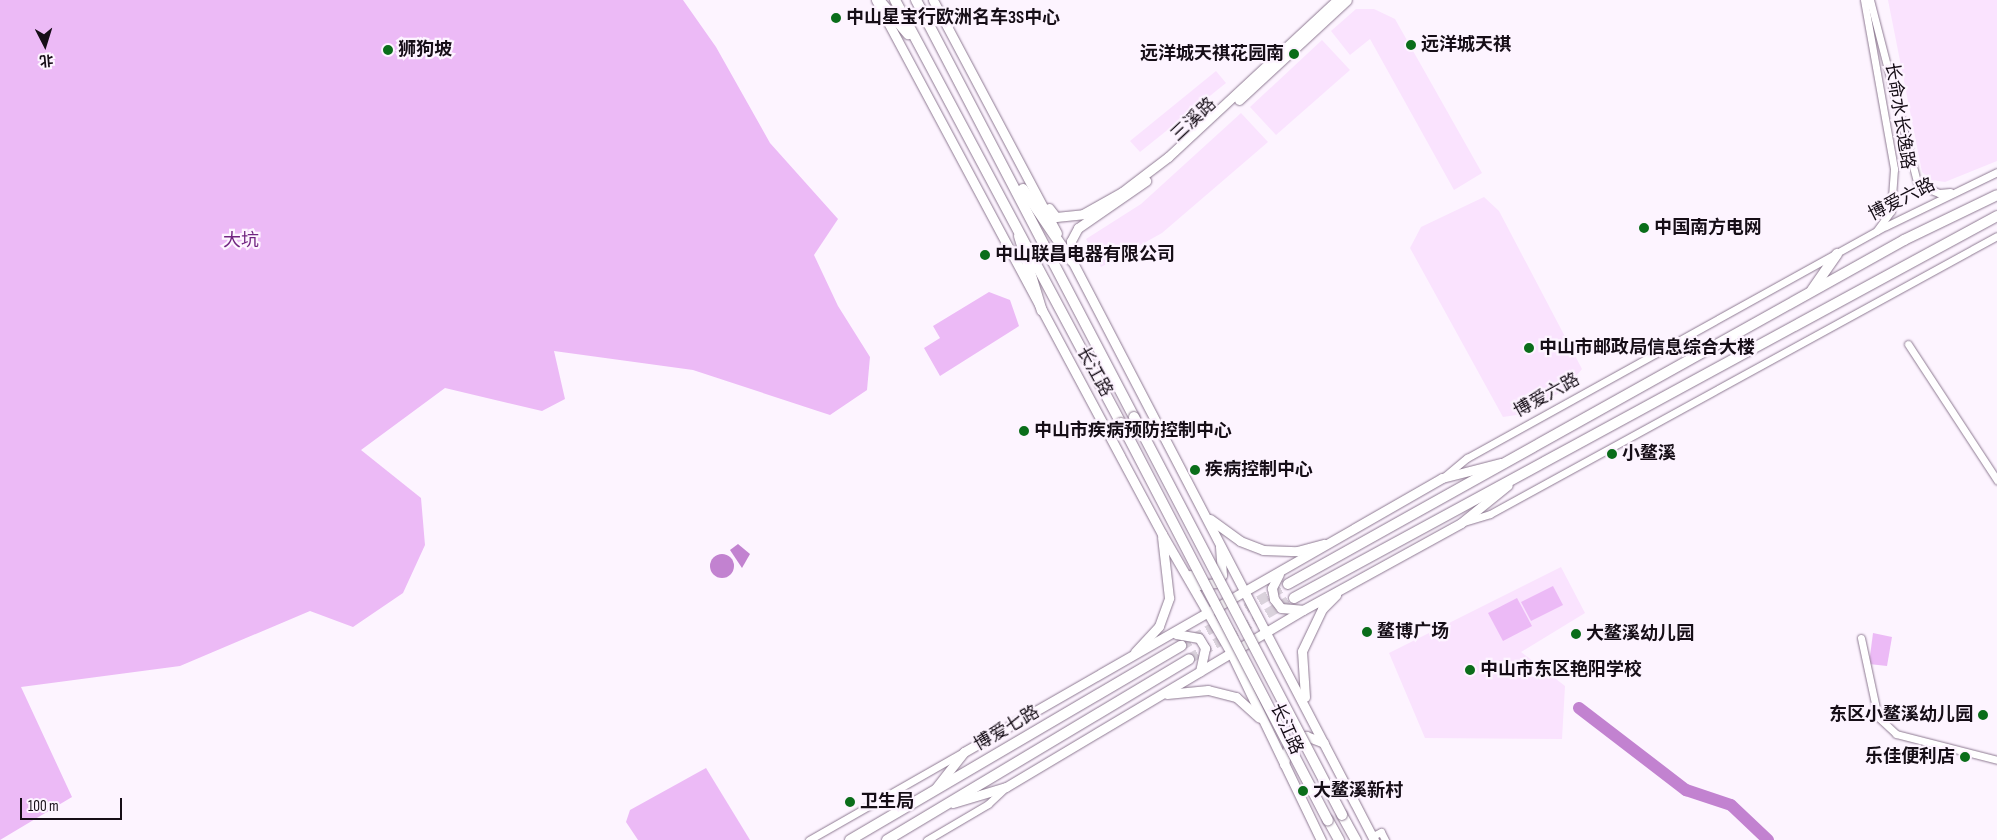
<!DOCTYPE html>
<html>
<head>
<meta charset="utf-8">
<style>
	body { margin:0 }
	#map { position:relative; width:1997px; height:840px; overflow:hidden; background:#fdf4ff; font-family:"Sofia Sans Condensed","Noto Sans SC",sans-serif }
	div>[style] { position:absolute }
	.built>* { inset:0; background:#fae3fe }
	.green>* { inset:0; background:#ecbaf6 }
	.water>* { inset:0; background:#c282d0 }
	.round { border-radius:50% }
	.river>* { height:12px; margin:-6px; padding:0 6px; transform-origin:6px; border-radius:6px; background:#c282d0 }
	.highway-tunnel>* { height:10px; margin-top:-5px; transform-origin:0; background:repeating-linear-gradient(90deg,#dad2dc 0 10px,transparent 0 15px) }
	.roads { filter:drop-shadow(0 0 1px #8d7991) drop-shadow(0 0 1px #8d7991) }
	.minor>* { height:7px; margin:-3.5px; padding:0 3.5px; transform-origin:3.5px; border-radius:3.5px; background:#fff }
	.major>* { height:9px; margin:-4.5px; padding:0 4.5px; transform-origin:4.5px; border-radius:4.5px; background:#fff }
	.highway>* { height:10px; margin:-5px; padding:0 5px; transform-origin:5px; border-radius:5px; background:#fff }
	.bridges { filter:drop-shadow(0 0 1px #8d7991) drop-shadow(0 0 1px #8d7991) }
	.highway-bridge>* { height:10px; margin:-5px; padding:0 5px; transform-origin:5px; border-radius:5px; background:#fff }
	.dots>* { width:14px; height:14px; translate:-50% -50%; box-sizing:border-box; border:2px solid #fdf4ff; border-radius:50% }
	span { translate:-50% -50%; white-space:nowrap; text-align:center; line-height:1.15; -webkit-text-stroke:4.5px #fdf4ff; paint-order:stroke }
	.poi-label { font-size:18px; color:#160e17; font-weight:700 }
	.left { translate:0 -50%; text-align:left }
	.right { translate:-100% -50%; text-align:right }
	.street-label { font-size:18px; color:#160e17 }
	.park-label { font-size:18px; color:#712481 }
	.north { position:absolute; left:20px; top:20px; width:50px; height:50px; -webkit-text-stroke:4px #fdf4ff; paint-order:stroke; rotate:175deg; font-size:14px; font-weight:700; line-height:20px; text-align:center; color:#160e17 }
	.north::after { content:''; display:block; margin:auto; width:18px; height:22px; background:#160e17; clip-path:polygon(50% 0,100% 100%,50% 72%,0 100%) }
	.scale { position:absolute; left:20px; top:798px; width:102px; height:22px; box-sizing:border-box; border:2px solid #160e17; border-top:0; padding-left:6px; font-size:15px; line-height:18px; white-space:nowrap; color:#160e17; -webkit-text-stroke:4px #fdf4ff; paint-order:stroke }
</style>
</head>
<body>
<div id="map">
	<div class="built">
		<i style="clip-path:polygon(1888px 0,1997px 0,1997px 161px,1945px 182px,1931px 180px,1922px 172px)"></i>
		<i style="clip-path:polygon(1356px 9px,1374px 9px,1395px 19px,1482px 173px,1454px 190px,1370px 39px,1350px 55px,1331px 31px)"></i>
		<i style="clip-path:polygon(1322px 40px,1350px 70px,1276px 135px,1250px 107px)"></i>
		<i style="clip-path:polygon(1216px 71px,1226px 83px,1140px 152px,1130px 141px)"></i>
		<i style="clip-path:polygon(1241px 113px,1268px 142px,1162px 233px,1101px 267px,1086px 239px,1141px 204px)"></i>
		<i style="clip-path:polygon(1484px 197px,1499px 211px,1582px 369px,1564px 390px,1523px 414px,1503px 417px,1410px 248px,1421px 227px)"></i>
		<i style="clip-path:polygon(1561px 567px,1585px 613px,1521px 652px,1565px 686px,1562px 739px,1425px 738px,1389px 653px)"></i>
	</div>
	<div class="green">
		<i style="clip-path:polygon(0 0,683px 0,716px 47px,770px 143px,838px 219px,814px 255px,838px 306px,870px 357px,867px 390px,830px 415px,693px 370px,554px 351px,565px 399px,542px 411px,445px 388px,361px 450px,421px 498px,425px 545px,403px 593px,353px 627px,310px 611px,180px 666px,21px 687px,72px 797px,0 840px)"></i>
		<i style="clip-path:polygon(989px 292px,1010px 300px,1019px 326px,940px 376px,924px 348px,940px 338px,933px 326px)"></i>
		<i style="clip-path:polygon(1553px 586px,1563px 605px,1531px 621px,1521px 602px)"></i>
		<i style="clip-path:polygon(1517px 598px,1532px 626px,1503px 641px,1488px 613px)"></i>
		<i style="clip-path:polygon(1873px 633px,1892px 637px,1887px 666px,1869px 664px)"></i>
		<i style="clip-path:polygon(706px 768px,750px 840px,638px 840px,626px 822px,630px 810px)"></i>
	</div>
	<div class="water">
		<i style="clip-path:polygon(738px 544px,750px 554px,742px 568px,730px 550px)"></i>
		<i class="round" style="left:710px;top:554px;width:24px;height:24px"></i>
	</div>
	<div class="river">
		<i style="left:1579px;top:708px;width:135px;rotate:37.5deg"></i>
		<i style="left:1686px;top:790px;width:47px;rotate:18.4deg"></i>
		<i style="left:1731px;top:805px;width:51px;rotate:43.4deg"></i>
	</div>
	<div class="highway-tunnel">
		<i style="left:1181px;top:646px;width:124px;rotate:-30.1deg"></i>
		<i style="left:1189px;top:659px;width:121px;rotate:-30.2deg"></i>
	</div>
	<div class="roads">
		<div class="minor">
			<i style="left:1864px;top:0;width:172px;rotate:79.9deg"></i>
			<i style="left:1894px;top:169px;width:42px;rotate:94.1deg"></i>
			<i style="left:1891px;top:211px;width:24px;rotate:126deg"></i>
			<i style="left:1870px;top:0;width:191px;rotate:75.5deg"></i>
			<i style="left:1918px;top:185px;width:22px;rotate:21deg"></i>
			<i style="left:1939px;top:193px;width:11px;rotate:-5deg"></i>
			<i style="left:1908px;top:344px;width:163px;rotate:56.8deg"></i>
			<i style="left:1444px;top:477px;width:30px;rotate:-40deg"></i>
			<i style="left:1467px;top:458px;width:479px;rotate:-29deg"></i>
			<i style="left:1886px;top:226px;width:123px;rotate:-25.9deg"></i>
			<i style="left:1464px;top:522px;width:27px;rotate:-17deg"></i>
			<i style="left:1490px;top:514px;width:578px;rotate:-28.74deg"></i>
			<i style="left:1861px;top:638px;width:81px;rotate:77.9deg"></i>
			<i style="left:1878px;top:717px;width:25px;rotate:43deg"></i>
			<i style="left:1896px;top:734px;width:104px;rotate:14.4deg"></i>
			<i style="left:1373px;top:836px;width:9px;rotate:-27deg"></i>
			<i style="left:1381px;top:832px;width:9px;rotate:63deg"></i>
			<i style="left:809px;top:840px;width:177px;rotate:-29.7deg"></i>
			<i style="left:927px;top:840px;width:71px;rotate:-30.5deg"></i>
			<i style="left:988px;top:804px;width:23px;rotate:-43deg"></i>
		</div>
		<div class="major">
			<i style="left:876px;top:0;width:606px;rotate:61.83deg"></i>
			<i style="left:1162px;top:534px;width:138px;rotate:59.9deg"></i>
			<i style="left:1231px;top:653px;width:208px;rotate:64.3deg"></i>
			<i style="left:933px;top:0;width:264px;rotate:62deg"></i>
			<i style="left:1239px;top:100px;width:147px;rotate:-42.8deg"></i>
			<i style="left:1049px;top:208px;width:11px;rotate:52deg"></i>
			<i style="left:1056px;top:217px;width:27px;rotate:-6deg"></i>
			<i style="left:1083px;top:214px;width:45px;rotate:-29.4deg"></i>
			<i style="left:1122px;top:192px;width:58px;rotate:-37.3deg"></i>
			<i style="left:1168px;top:157px;width:231px;rotate:-42.9deg"></i>
			<i style="left:1069px;top:255px;width:660px;rotate:62.46deg"></i>
			<i style="left:1072px;top:260px;width:19px;rotate:-93deg"></i>
			<i style="left:1071px;top:241px;width:15px;rotate:-62deg"></i>
			<i style="left:1078px;top:228px;width:83px;rotate:-34.7deg"></i>
			<i style="left:1210px;top:519px;width:37px;rotate:36deg"></i>
			<i style="left:1240px;top:541px;width:25px;rotate:21deg"></i>
			<i style="left:1263px;top:550px;width:34px;rotate:2deg"></i>
			<i style="left:1297px;top:551px;width:28px;rotate:-15deg"></i>
			<i style="left:1279px;top:574px;width:16px;rotate:117deg"></i>
			<i style="left:1272px;top:588px;width:11px;rotate:80deg"></i>
			<i style="left:1274px;top:599px;width:11px;rotate:52deg"></i>
			<i style="left:1281px;top:608px;width:21px;rotate:5deg"></i>
			<i style="left:1190px;top:575px;width:14px;rotate:45deg"></i>
			<i style="left:1200px;top:585px;width:16px;rotate:-7deg"></i>
			<i style="left:1216px;top:583px;width:10px;rotate:-53deg"></i>
			<i style="left:1222px;top:575px;width:29px;rotate:-94deg"></i>
			<i style="left:1176px;top:634px;width:23px;rotate:10deg"></i>
			<i style="left:1199px;top:638px;width:12px;rotate:59deg"></i>
			<i style="left:1205px;top:648px;width:24px;rotate:102deg"></i>
			<i style="left:1135px;top:652px;width:35px;rotate:-47deg"></i>
			<i style="left:1159px;top:626px;width:30px;rotate:-70deg"></i>
			<i style="left:1169px;top:598px;width:61px;rotate:-96.5deg"></i>
			<i style="left:1167px;top:694px;width:41px;rotate:-5.6deg"></i>
			<i style="left:1208px;top:690px;width:29px;rotate:14deg"></i>
			<i style="left:1236px;top:697px;width:31px;rotate:42deg"></i>
			<i style="left:1305px;top:697px;width:46px;rotate:-93.7deg"></i>
			<i style="left:1302px;top:651px;width:47px;rotate:-64.5deg"></i>
			<i style="left:1322px;top:609px;width:20px;rotate:-45deg"></i>
			<i style="left:1284px;top:764px;width:18px;rotate:-77deg"></i>
			<i style="left:1288px;top:746px;width:21px;rotate:-29deg"></i>
			<i style="left:1306px;top:736px;width:19px;rotate:21deg"></i>
			<i style="left:935px;top:789px;width:47px;rotate:-51.9deg"></i>
			<i style="left:964px;top:752px;width:551px;rotate:-29.82deg"></i>
			<i style="left:1442px;top:478px;width:61px;rotate:-14.3deg"></i>
			<i style="left:953px;top:803px;width:55px;rotate:-16.8deg"></i>
			<i style="left:1006px;top:787px;width:346px;rotate:-30.8deg"></i>
			<i style="left:1303px;top:610px;width:180px;rotate:-28.8deg"></i>
			<i style="left:1461px;top:523px;width:60px;rotate:-39deg"></i>
		</div>
		<div class="highway">
			<i style="left:879px;top:0;width:45px;rotate:49.5deg"></i>
			<i style="left:895px;top:0;width:480px;rotate:61.9deg"></i>
			<i style="left:916px;top:0;width:471px;rotate:62.4deg"></i>
			<i style="left:1023px;top:189px;width:87px;rotate:55.8deg"></i>
			<i style="left:1019px;top:236px;width:78px;rotate:73deg"></i>
			<i style="left:1812px;top:290px;width:44px;rotate:-55.2deg"></i>
			<i style="left:1288px;top:584px;width:706px;rotate:-29.18deg"></i>
			<i style="left:1904px;top:240px;width:103px;rotate:-25.8deg"></i>
			<i style="left:1294px;top:598px;width:800px;rotate:-28.52deg"></i>
			<i style="left:1342px;top:815px;width:29px;rotate:61deg"></i>
			<i style="left:1328px;top:820px;width:23px;rotate:61deg"></i>
			<i style="left:850px;top:840px;width:384px;rotate:-30.4deg"></i>
			<i style="left:887px;top:840px;width:352px;rotate:-30.9deg"></i>
		</div>
	</div>
	<div class="bridges">
		<div class="highway-bridge">
			<i style="left:1134px;top:417px;width:449px;rotate:62.4deg"></i>
			<i style="left:1121px;top:423px;width:448px;rotate:62.5deg"></i>
		</div>
	</div>
	<div class="dots">
		<i style="left:836px;top:18px;background:#0a6d1a"></i>
		<i style="left:1411px;top:45px;background:#0a6d1a"></i>
		<i style="left:388px;top:50px;background:#0a6d1a"></i>
		<i style="left:1294px;top:54px;background:#0a6d1a"></i>
		<i style="left:1644px;top:228px;background:#0a6d1a"></i>
		<i style="left:985px;top:255px;background:#0a6d1a"></i>
		<i style="left:1529px;top:348px;background:#0a6d1a"></i>
		<i style="left:1024px;top:431px;background:#0a6d1a"></i>
		<i style="left:1612px;top:454px;background:#0a6d1a"></i>
		<i style="left:1195px;top:470px;background:#0a6d1a"></i>
		<i style="left:1367px;top:632px;background:#0a6d1a"></i>
		<i style="left:1576px;top:634px;background:#0a6d1a"></i>
		<i style="left:1470px;top:670px;background:#0a6d1a"></i>
		<i style="left:1983px;top:715px;background:#0a6d1a"></i>
		<i style="left:1965px;top:757px;background:#0a6d1a"></i>
		<i style="left:1303px;top:791px;background:#0a6d1a"></i>
		<i style="left:850px;top:802px;background:#0a6d1a"></i>
	</div>
	<div class="poi-label">
		<span class="left" style="left:846px;top:18px">中山星宝行欧洲名车3S中心</span>
		<span class="left" style="left:1421px;top:45px">远洋城天祺</span>
		<span class="left" style="left:398px;top:50px">狮狗坡</span>
		<span class="right" style="left:1284px;top:54px">远洋城天祺花园南</span>
		<span class="left" style="left:1654px;top:228px">中国南方电网</span>
		<span class="left" style="left:995px;top:255px">中山联昌电器有限公司</span>
		<span class="left" style="left:1539px;top:348px">中山市邮政局信息综合大楼</span>
		<span class="left" style="left:1034px;top:431px">中山市疾病预防控制中心</span>
		<span class="left" style="left:1622px;top:454px">小鳌溪</span>
		<span class="left" style="left:1205px;top:470px">疾病控制中心</span>
		<span class="left" style="left:1377px;top:632px">鳌博广场</span>
		<span class="left" style="left:1586px;top:634px">大鳌溪幼儿园</span>
		<span class="left" style="left:1480px;top:670px">中山市东区艳阳学校</span>
		<span class="right" style="left:1973px;top:715px">东区小鳌溪幼儿园</span>
		<span class="right" style="left:1955px;top:757px">乐佳便利店</span>
		<span class="left" style="left:1313px;top:791px">大鳌溪新村</span>
		<span class="left" style="left:860px;top:802px">卫生局</span>
	</div>
	<div class="street-label">
		<span style="left:1899px;top:116px;rotate:81deg">长命水长逸路</span>
		<span style="left:1194px;top:120px;rotate:-43deg">三溪路</span>
		<span style="left:1902px;top:200px;rotate:-27deg">博爱六路</span>
		<span style="left:1094px;top:372px;rotate:61deg">长江路</span>
		<span style="left:1547px;top:396px;rotate:-29deg">博爱六路</span>
		<span style="left:1007px;top:729px;rotate:-30deg">博爱七路</span>
		<span style="left:1286px;top:729px;rotate:66deg">长江路</span>
	</div>
	<div class="park-label">
		<span style="left:241px;top:241px">大坑</span>
	</div>
	<div class="north">北</div>
	<div class="scale">100 m</div>
</div>
</body>
</html>
